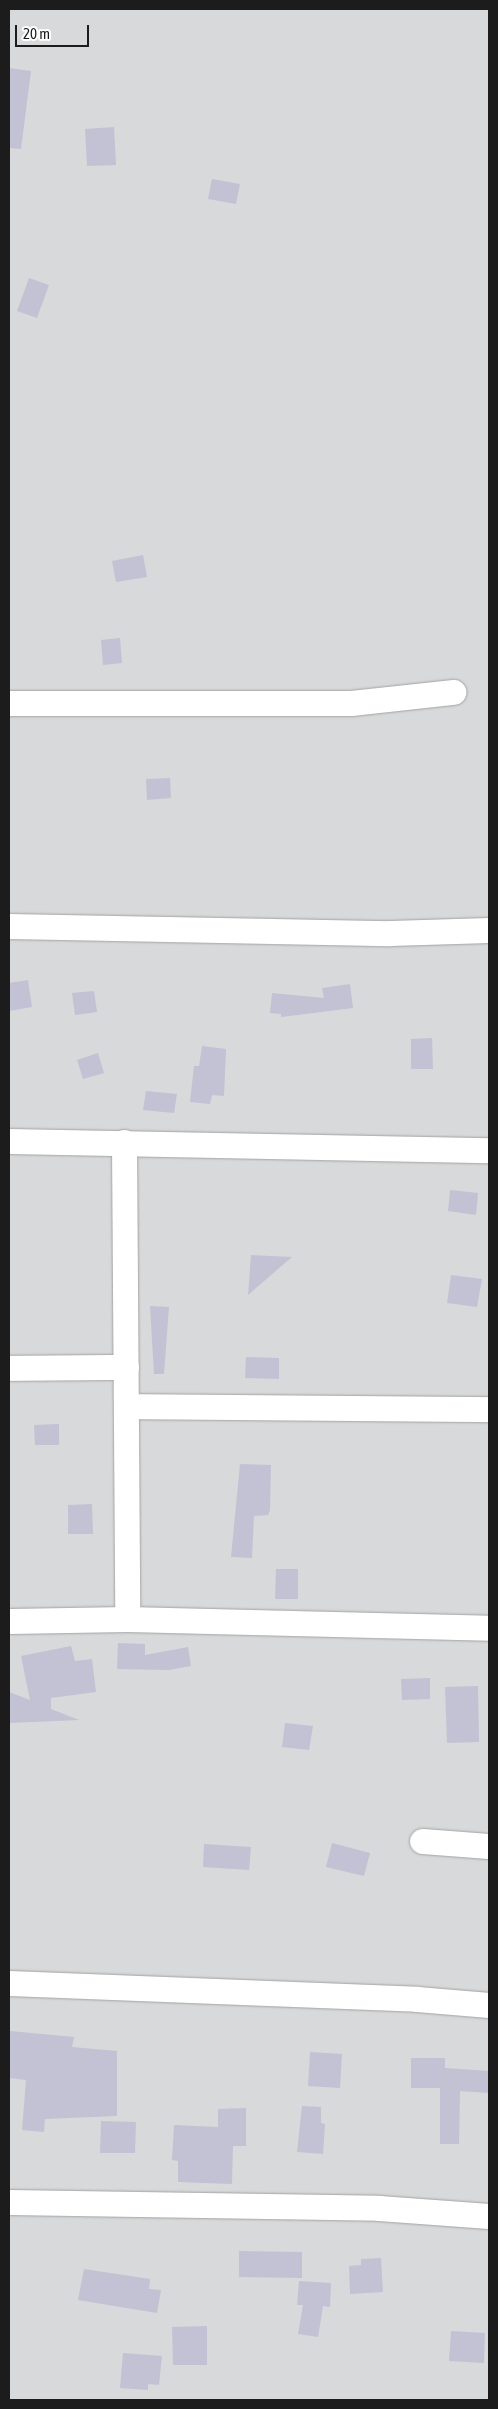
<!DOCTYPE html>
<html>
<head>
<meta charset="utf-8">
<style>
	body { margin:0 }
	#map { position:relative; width:498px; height:2409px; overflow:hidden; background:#e5e1ed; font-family:"Asap Condensed",sans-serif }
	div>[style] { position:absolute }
	.residential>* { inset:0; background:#d8d9da }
	.building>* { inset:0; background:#c3c1d4 }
	.roads { filter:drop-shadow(0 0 1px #a3a3a3) drop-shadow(0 0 1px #a3a3a3) }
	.street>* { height:25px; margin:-12.5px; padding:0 12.5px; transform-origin:12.5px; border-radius:12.5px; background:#fff }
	span { translate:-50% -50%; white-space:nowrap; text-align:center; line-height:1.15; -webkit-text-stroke:4px #fff; paint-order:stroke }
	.frame { position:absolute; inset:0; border:10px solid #1c1c1c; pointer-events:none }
	.scale { position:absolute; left:15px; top:25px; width:74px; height:22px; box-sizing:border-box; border:2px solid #1c1c1c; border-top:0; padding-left:6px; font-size:15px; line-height:18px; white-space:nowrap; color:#1c1c1c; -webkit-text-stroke:4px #fff; paint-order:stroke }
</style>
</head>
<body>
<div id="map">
	<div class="residential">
		<i style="clip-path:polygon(9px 9px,489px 9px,489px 2400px,9px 2400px)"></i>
	</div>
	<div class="building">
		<i style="clip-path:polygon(9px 68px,31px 71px,21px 149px,9px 148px)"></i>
		<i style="clip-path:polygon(114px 127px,116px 165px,87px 166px,85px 129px)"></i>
		<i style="clip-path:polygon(212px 179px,240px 184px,236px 204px,208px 199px)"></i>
		<i style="clip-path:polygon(29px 278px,49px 285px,37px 318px,17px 311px)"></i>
		<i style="clip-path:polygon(143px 555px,147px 577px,116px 582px,112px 561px)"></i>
		<i style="clip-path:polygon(120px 638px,122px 663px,103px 665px,101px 640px)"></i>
		<i style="clip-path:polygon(170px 778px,171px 798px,147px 800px,146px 779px)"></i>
		<i style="clip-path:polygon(28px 980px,32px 1007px,9px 1011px,9px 983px)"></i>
		<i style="clip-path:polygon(350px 984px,353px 1008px,281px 1017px,281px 1014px,270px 1013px,272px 993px,324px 998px,322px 988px)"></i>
		<i style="clip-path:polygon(94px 991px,97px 1012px,75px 1015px,72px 993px)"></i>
		<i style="clip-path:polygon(432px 1038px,433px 1069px,411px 1069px,411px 1039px)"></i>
		<i style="clip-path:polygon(202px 1046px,226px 1049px,224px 1096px,212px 1095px,210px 1104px,190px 1102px,194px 1066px,199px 1066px)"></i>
		<i style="clip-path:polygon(98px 1053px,104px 1073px,83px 1079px,77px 1060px)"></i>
		<i style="clip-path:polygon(146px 1091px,177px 1094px,174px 1113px,143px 1110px)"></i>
		<i style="clip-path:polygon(450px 1190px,478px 1193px,476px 1215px,448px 1211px)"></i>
		<i style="clip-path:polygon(251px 1255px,292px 1257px,248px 1295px)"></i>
		<i style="clip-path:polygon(451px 1275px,482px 1279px,477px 1307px,447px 1303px)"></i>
		<i style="clip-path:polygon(150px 1306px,169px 1307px,164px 1374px,154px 1374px)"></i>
		<i style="clip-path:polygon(246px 1357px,279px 1358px,279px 1379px,245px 1378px)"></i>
		<i style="clip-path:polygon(59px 1424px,59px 1445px,35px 1445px,34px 1425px)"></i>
		<i style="clip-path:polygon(240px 1464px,271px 1465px,270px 1510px,268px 1515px,254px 1516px,252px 1558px,231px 1557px)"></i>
		<i style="clip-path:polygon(92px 1504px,93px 1534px,68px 1534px,68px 1505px)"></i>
		<i style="clip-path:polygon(276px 1569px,298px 1569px,298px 1599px,275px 1599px)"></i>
		<i style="clip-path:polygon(118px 1643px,145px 1644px,145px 1655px,188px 1647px,191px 1666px,169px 1670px,117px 1669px)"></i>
		<i style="clip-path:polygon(71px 1646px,75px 1661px,92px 1659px,96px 1692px,51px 1698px,51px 1709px,79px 1720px,9px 1723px,9px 1692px,30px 1700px,21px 1656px)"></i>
		<i style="clip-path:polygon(430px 1678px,430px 1699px,402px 1700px,401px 1679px)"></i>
		<i style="clip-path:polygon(478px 1686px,479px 1742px,447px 1743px,445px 1687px)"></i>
		<i style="clip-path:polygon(285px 1723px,313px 1726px,309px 1750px,282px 1747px)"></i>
		<i style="clip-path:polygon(332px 1843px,370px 1853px,364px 1876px,326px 1867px)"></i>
		<i style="clip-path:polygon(204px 1844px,251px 1847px,249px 1870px,203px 1867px)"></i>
		<i style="clip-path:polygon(10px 2031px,74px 2037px,72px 2047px,117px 2051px,117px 2116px,45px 2119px,44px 2132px,22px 2130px,26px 2080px,9px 2078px)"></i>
		<i style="clip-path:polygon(310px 2052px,342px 2054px,340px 2088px,308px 2086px)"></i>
		<i style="clip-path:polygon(411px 2058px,445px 2058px,445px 2068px,489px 2071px,489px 2093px,460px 2091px,459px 2144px,440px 2144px,440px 2088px,411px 2088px)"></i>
		<i style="clip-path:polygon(302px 2106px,321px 2107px,321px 2123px,325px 2124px,323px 2154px,297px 2152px)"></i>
		<i style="clip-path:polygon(246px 2108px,246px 2146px,233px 2146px,232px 2184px,178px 2182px,178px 2161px,172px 2160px,174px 2125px,218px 2127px,218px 2109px)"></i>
		<i style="clip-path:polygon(101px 2121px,136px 2122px,135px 2153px,100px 2153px)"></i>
		<i style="clip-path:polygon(239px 2251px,302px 2252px,302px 2278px,239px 2277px)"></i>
		<i style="clip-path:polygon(381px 2258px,383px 2292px,350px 2294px,349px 2266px,361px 2265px,361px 2259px)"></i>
		<i style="clip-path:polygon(84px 2269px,150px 2279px,149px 2289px,161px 2290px,157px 2313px,78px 2300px)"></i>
		<i style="clip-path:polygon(299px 2281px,331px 2283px,330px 2307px,323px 2306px,318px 2337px,298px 2334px,303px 2305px,297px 2305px)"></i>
		<i style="clip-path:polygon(207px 2326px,207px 2365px,173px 2365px,172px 2327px)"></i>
		<i style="clip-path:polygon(451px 2331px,485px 2333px,484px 2363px,449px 2361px)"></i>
		<i style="clip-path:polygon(123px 2353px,162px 2356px,159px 2385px,148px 2384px,148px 2390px,120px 2388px)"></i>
	</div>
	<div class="roads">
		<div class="street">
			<i style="left:9px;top:703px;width:342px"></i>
			<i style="left:351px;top:703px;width:103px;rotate:-6.2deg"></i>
			<i style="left:9px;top:926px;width:381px;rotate:1.1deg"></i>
			<i style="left:390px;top:933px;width:99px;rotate:-1.7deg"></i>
			<i style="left:9px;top:1141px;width:480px;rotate:1.1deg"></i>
			<i style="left:124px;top:1142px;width:477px;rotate:89.6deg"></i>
			<i style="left:9px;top:1368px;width:117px;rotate:-0.5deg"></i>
			<i style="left:126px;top:1406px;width:363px;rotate:0.5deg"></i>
			<i style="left:9px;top:1621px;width:118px;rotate:-1deg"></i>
			<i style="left:127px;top:1619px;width:362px;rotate:1.4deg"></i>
			<i style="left:422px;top:1841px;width:67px;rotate:4.3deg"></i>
			<i style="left:9px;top:1983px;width:408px;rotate:2.2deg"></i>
			<i style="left:417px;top:1999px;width:72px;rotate:4.8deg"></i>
			<i style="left:9px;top:2202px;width:370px;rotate:0.9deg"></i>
			<i style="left:379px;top:2208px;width:110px;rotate:4.2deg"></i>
		</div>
	</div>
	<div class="frame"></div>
	<div class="scale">20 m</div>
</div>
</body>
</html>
